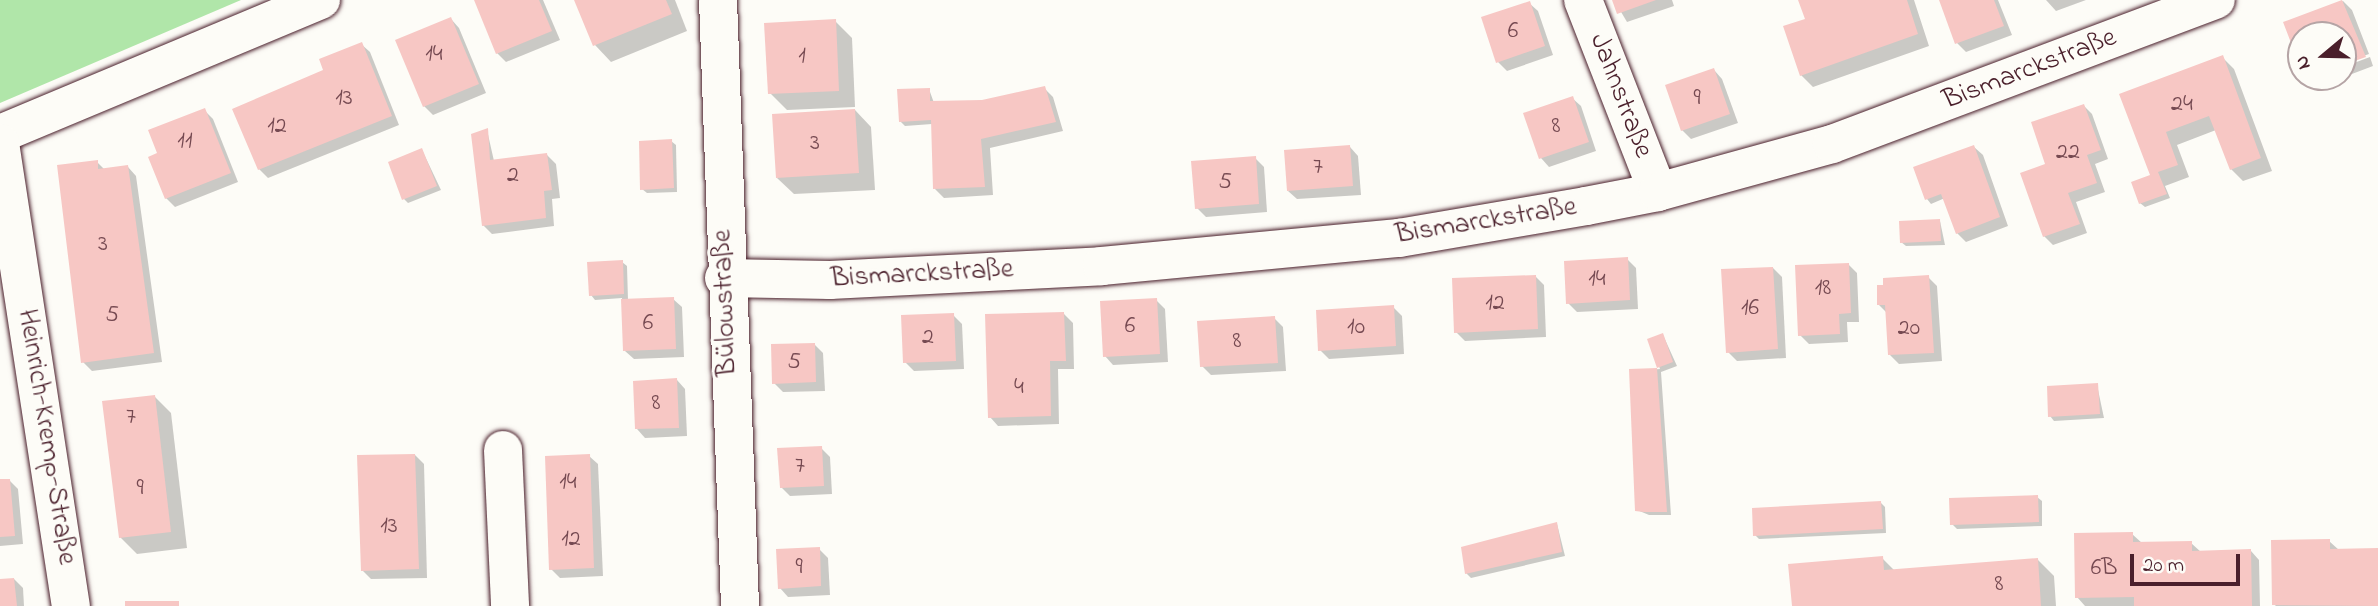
<!DOCTYPE html>
<html>
<head>
<meta charset="utf-8">
<style>
	body { margin:0 }
	#map { position:relative; width:2378px; height:606px; overflow:hidden; background:#fdfcf7; font-family:"Indie Flower",sans-serif }
	div>[style] { position:absolute }
	.green>* { inset:0; background:#b0e6a9 }
	.shadow>* { inset:0; background:#0003 }
	.building>* { inset:0; background:#f7c7c4 }
	.roads { filter:drop-shadow(0 0 2px #4a1f2b) drop-shadow(0 0 2px #4a1f2b) }
	.minor>* { height:38px; margin:-19px; padding:0 19px; transform-origin:19px; border-radius:19px; background:#fdfcf7 }
	span { translate:-50% -50%; white-space:nowrap; text-align:center; line-height:1.15; -webkit-text-stroke:6px #fdfcf7; paint-order:stroke }
	.number-label { font-size:24px; color:#754951 }
	.number-label span { -webkit-text-stroke-width:0 }
	.street-label { font-size:28px; color:#4a1f2b }
	.north { position:absolute; left:2287px; top:21px; width:70px; height:70px; box-sizing:border-box; background:#fdfcf7; border:2px solid #b5a4a5; border-radius:50%; rotate:251deg; font-size:19px; font-weight:700; line-height:28px; text-align:center; color:#4a1f2b }
	.north::after { content:''; display:block; margin:auto; width:24px; height:32px; background:#4a1f2b; clip-path:polygon(50% 0,100% 100%,50% 72%,0 100%) }
	.scale { position:absolute; left:2130px; top:554px; width:110px; height:32px; box-sizing:border-box; border:4px solid #4a1f2b; border-top:0; padding-left:9px; font-size:21px; line-height:24px; white-space:nowrap; color:#4a1f2b; -webkit-text-stroke:5px #fdfcf7; paint-order:stroke }
</style>
</head>
<body>
<div id="map">
	<div class="green">
		<i style="clip-path:polygon(0 0,241px 0,0 103px)"></i>
	</div>
	<div class="shadow">
		<i style="clip-path:polygon(476px 0,543px 0,560px 40px,506px 62px,497px 53px)"></i>
		<i style="clip-path:polygon(576px 0,675px 0,687px 31px,611px 62px,595px 45px)"></i>
		<i style="clip-path:polygon(1614px 0,1672px 0,1674px 6px,1627px 22px)"></i>
		<i style="clip-path:polygon(1800px 0,1914px 0,1929px 46px,1813px 87px,1801px 75px,1807px 20px)"></i>
		<i style="clip-path:polygon(1941px 0,1998px 0,2012px 35px,1966px 52px,1957px 43px)"></i>
		<i style="clip-path:polygon(2046px 0,2086px 0,2056px 11px)"></i>
		<i style="clip-path:polygon(2343px 1px,2352px 10px,2369px 54px,2343px 63px,2343px 35px,2301px 35px,2301px 64px,2285px 23px)"></i>
		<i style="clip-path:polygon(1529px 3px,1538px 11px,1553px 55px,1507px 71px,1498px 62px,1483px 19px)"></i>
		<i style="clip-path:polygon(451px 19px,459px 28px,486px 93px,433px 115px,424px 106px)"></i>
		<i style="clip-path:polygon(835px 21px,852px 38px,855px 107px,787px 110px,770px 93px)"></i>
		<i style="clip-path:polygon(361px 44px,370px 52px,399px 125px,268px 178px,259px 169px,326px 71px)"></i>
		<i style="clip-path:polygon(2222px 57px,2234px 69px,2272px 171px,2243px 181px,2231px 169px,2216px 130px,2177px 145px,2189px 177px,2165px 186px,2170px 198px,2145px 207px,2140px 203px,2152px 176px,2121px 95px)"></i>
		<i style="clip-path:polygon(2370px 57px,2373px 66px,2315px 88px,2306px 79px,2306px 77px,2343px 77px,2343px 67px)"></i>
		<i style="clip-path:polygon(1714px 70px,1722px 79px,1738px 123px,1691px 139px,1682px 130px)"></i>
		<i style="clip-path:polygon(1044px 88px,1053px 97px,1063px 131px,990px 148px,993px 195px,944px 198px,935px 189px,932px 124px,905px 126px,900px 121px,929px 89px,934px 103px,982px 102px)"></i>
		<i style="clip-path:polygon(1572px 98px,1581px 106px,1596px 151px,1549px 167px,1541px 158px)"></i>
		<i style="clip-path:polygon(2084px 106px,2092px 114px,2108px 159px,2095px 164px,2105px 192px,2076px 202px,2087px 233px,2053px 245px,2044px 236px,2048px 165px)"></i>
		<i style="clip-path:polygon(204px 110px,213px 119px,238px 182px,175px 207px,166px 198px)"></i>
		<i style="clip-path:polygon(855px 110px,871px 127px,875px 190px,794px 194px,777px 178px)"></i>
		<i style="clip-path:polygon(487px 130px,494px 161px,547px 155px,556px 164px,560px 198px,552px 199px,554px 226px,492px 234px,483px 225px)"></i>
		<i style="clip-path:polygon(671px 141px,676px 145px,677px 192px,647px 193px,642px 189px)"></i>
		<i style="clip-path:polygon(1350px 147px,1358px 156px,1361px 195px,1297px 199px,1288px 191px)"></i>
		<i style="clip-path:polygon(1974px 147px,1983px 155px,2008px 226px,1966px 242px,1957px 233px,1945px 198px,1931px 204px,1927px 199px)"></i>
		<i style="clip-path:polygon(422px 150px,441px 190px,408px 203px,404px 199px)"></i>
		<i style="clip-path:polygon(1255px 158px,1264px 167px,1267px 212px,1206px 217px,1197px 208px)"></i>
		<i style="clip-path:polygon(97px 162px,105px 170px,128px 167px,136px 176px,162px 362px,92px 371px,83px 362px)"></i>
		<i style="clip-path:polygon(1940px 221px,1945px 245px,1906px 246px,1901px 242px)"></i>
		<i style="clip-path:polygon(1627px 259px,1636px 268px,1638px 309px,1577px 312px,1568px 303px)"></i>
		<i style="clip-path:polygon(622px 262px,627px 266px,628px 300px,673px 299px,682px 307px,684px 357px,634px 359px,625px 351px,622px 298px,595px 300px,591px 295px)"></i>
		<i style="clip-path:polygon(1848px 264px,1857px 273px,1859px 322px,1847px 322px,1848px 342px,1809px 344px,1800px 335px)"></i>
		<i style="clip-path:polygon(1773px 268px,1782px 277px,1786px 358px,1737px 361px,1728px 352px)"></i>
		<i style="clip-path:polygon(1535px 276px,1544px 285px,1546px 337px,1465px 341px,1456px 332px)"></i>
		<i style="clip-path:polygon(1928px 277px,1937px 286px,1942px 361px,1899px 364px,1890px 355px,1887px 313px,1879px 305px)"></i>
		<i style="clip-path:polygon(1156px 300px,1165px 309px,1168px 362px,1113px 365px,1105px 356px)"></i>
		<i style="clip-path:polygon(1393px 307px,1402px 316px,1404px 354px,1329px 359px,1320px 350px)"></i>
		<i style="clip-path:polygon(1064px 314px,1073px 323px,1074px 369px,1058px 369px,1059px 424px,998px 426px,990px 417px)"></i>
		<i style="clip-path:polygon(953px 315px,962px 324px,964px 369px,914px 371px,905px 362px)"></i>
		<i style="clip-path:polygon(1274px 318px,1283px 327px,1286px 371px,1211px 375px,1202px 366px)"></i>
		<i style="clip-path:polygon(1663px 335px,1677px 366px,1661px 372px,1671px 515px,1649px 515px,1637px 510px,1631px 371px,1660px 369px,1649px 340px)"></i>
		<i style="clip-path:polygon(815px 345px,823px 353px,825px 391px,783px 392px,774px 383px)"></i>
		<i style="clip-path:polygon(677px 380px,685px 389px,687px 436px,645px 438px,637px 429px)"></i>
		<i style="clip-path:polygon(2097px 385px,2104px 418px,2054px 421px,2050px 416px)"></i>
		<i style="clip-path:polygon(154px 396px,171px 413px,187px 548px,137px 554px,120px 537px)"></i>
		<i style="clip-path:polygon(821px 448px,830px 457px,832px 494px,790px 496px,781px 487px)"></i>
		<i style="clip-path:polygon(415px 455px,424px 464px,427px 578px,371px 579px,362px 570px)"></i>
		<i style="clip-path:polygon(589px 456px,598px 464px,603px 576px,560px 578px,551px 569px)"></i>
		<i style="clip-path:polygon(9px 480px,18px 489px,23px 544px,0 546px,0 481px)"></i>
		<i style="clip-path:polygon(2037px 497px,2042px 501px,2042px 526px,1957px 529px,1952px 524px)"></i>
		<i style="clip-path:polygon(1881px 503px,1885px 507px,1886px 533px,1759px 539px,1755px 535px)"></i>
		<i style="clip-path:polygon(1557px 524px,1565px 556px,1471px 578px,1466px 573px)"></i>
		<i style="clip-path:polygon(2132px 534px,2142px 543px,2191px 543px,2201px 552px,2251px 551px,2259px 560px,2260px 606px,2085px 606px,2077px 597px)"></i>
		<i style="clip-path:polygon(2329px 541px,2339px 550px,2378px 550px,2378px 606px,2275px 606px)"></i>
		<i style="clip-path:polygon(819px 549px,828px 558px,830px 595px,788px 597px,780px 588px)"></i>
		<i style="clip-path:polygon(1882px 558px,1895px 571px,2037px 559px,2054px 576px,2056px 606px,1794px 606px)"></i>
		<i style="clip-path:polygon(14px 579px,23px 588px,24px 606px,0 606px,0 581px)"></i>
	</div>
	<div class="building">
		<i style="clip-path:polygon(474px 0,539px 0,552px 31px,496px 54px)"></i>
		<i style="clip-path:polygon(574px 0,666px 0,672px 14px,593px 46px)"></i>
		<i style="clip-path:polygon(1612px 0,1656px 0,1617px 14px)"></i>
		<i style="clip-path:polygon(1798px 0,1907px 0,1918px 34px,1800px 76px,1783px 26px,1805px 19px)"></i>
		<i style="clip-path:polygon(1939px 0,1994px 0,2004px 26px,1955px 44px)"></i>
		<i style="clip-path:polygon(2342px 0,2366px 57px,2343px 65px,2343px 35px,2301px 35px,2301px 69px,2283px 22px)"></i>
		<i style="clip-path:polygon(1530px 1px,1545px 46px,1496px 63px,1481px 17px)"></i>
		<i style="clip-path:polygon(451px 17px,479px 84px,423px 107px,395px 40px)"></i>
		<i style="clip-path:polygon(836px 19px,839px 91px,768px 94px,764px 23px)"></i>
		<i style="clip-path:polygon(362px 42px,392px 116px,258px 170px,232px 109px,323px 70px,319px 59px)"></i>
		<i style="clip-path:polygon(2223px 55px,2261px 158px,2230px 170px,2209px 116px,2166px 132px,2178px 165px,2158px 172px,2167px 194px,2139px 204px,2131px 182px,2150px 175px,2119px 94px)"></i>
		<i style="clip-path:polygon(1714px 68px,1730px 114px,1681px 131px,1665px 85px)"></i>
		<i style="clip-path:polygon(1045px 86px,1056px 122px,981px 139px,985px 187px,933px 189px,931px 120px,899px 122px,897px 89px,930px 88px,930px 101px,982px 100px)"></i>
		<i style="clip-path:polygon(1573px 96px,1589px 142px,1539px 159px,1523px 113px)"></i>
		<i style="clip-path:polygon(2084px 104px,2101px 150px,2087px 155px,2097px 183px,2068px 193px,2080px 224px,2043px 237px,2020px 173px,2045px 164px,2031px 122px)"></i>
		<i style="clip-path:polygon(205px 108px,231px 173px,165px 199px,148px 157px,157px 153px,148px 130px)"></i>
		<i style="clip-path:polygon(855px 109px,859px 173px,776px 178px,772px 114px)"></i>
		<i style="clip-path:polygon(488px 128px,490px 160px,547px 153px,552px 190px,544px 191px,546px 218px,482px 226px,471px 134px)"></i>
		<i style="clip-path:polygon(672px 139px,674px 188px,640px 190px,639px 141px)"></i>
		<i style="clip-path:polygon(1350px 145px,1353px 186px,1287px 191px,1284px 150px)"></i>
		<i style="clip-path:polygon(1974px 145px,2000px 217px,1956px 234px,1941px 194px,1925px 200px,1913px 167px)"></i>
		<i style="clip-path:polygon(422px 148px,437px 186px,402px 200px,388px 162px)"></i>
		<i style="clip-path:polygon(1256px 156px,1259px 204px,1195px 209px,1191px 161px)"></i>
		<i style="clip-path:polygon(98px 160px,98px 169px,128px 165px,154px 353px,81px 363px,57px 165px)"></i>
		<i style="clip-path:polygon(1940px 219px,1941px 241px,1900px 243px,1899px 221px)"></i>
		<i style="clip-path:polygon(1628px 257px,1630px 300px,1566px 304px,1564px 261px)"></i>
		<i style="clip-path:polygon(623px 260px,624px 294px,589px 296px,587px 262px)"></i>
		<i style="clip-path:polygon(1849px 263px,1851px 313px,1839px 314px,1840px 334px,1798px 336px,1795px 265px)"></i>
		<i style="clip-path:polygon(1773px 267px,1778px 349px,1726px 353px,1721px 269px)"></i>
		<i style="clip-path:polygon(1536px 275px,1538px 329px,1454px 333px,1452px 278px)"></i>
		<i style="clip-path:polygon(1929px 275px,1934px 353px,1888px 355px,1885px 305px,1877px 305px,1877px 285px,1883px 285px,1883px 278px)"></i>
		<i style="clip-path:polygon(674px 297px,676px 349px,623px 351px,621px 299px)"></i>
		<i style="clip-path:polygon(1157px 298px,1160px 354px,1103px 357px,1100px 301px)"></i>
		<i style="clip-path:polygon(1394px 305px,1396px 346px,1318px 351px,1316px 310px)"></i>
		<i style="clip-path:polygon(1064px 312px,1066px 361px,1050px 361px,1051px 416px,988px 418px,985px 314px)"></i>
		<i style="clip-path:polygon(954px 313px,956px 361px,903px 363px,901px 315px)"></i>
		<i style="clip-path:polygon(1275px 316px,1278px 363px,1200px 367px,1197px 321px)"></i>
		<i style="clip-path:polygon(1663px 333px,1673px 362px,1657px 368px,1647px 339px)"></i>
		<i style="clip-path:polygon(815px 343px,816px 382px,772px 384px,771px 344px)"></i>
		<i style="clip-path:polygon(1657px 368px,1667px 512px,1644px 512px,1635px 511px,1629px 369px)"></i>
		<i style="clip-path:polygon(677px 378px,679px 428px,635px 429px,633px 381px)"></i>
		<i style="clip-path:polygon(2098px 383px,2100px 414px,2048px 417px,2047px 386px)"></i>
		<i style="clip-path:polygon(155px 395px,171px 532px,119px 538px,102px 401px)"></i>
		<i style="clip-path:polygon(822px 446px,824px 486px,780px 488px,777px 448px)"></i>
		<i style="clip-path:polygon(415px 454px,419px 569px,361px 571px,357px 455px)"></i>
		<i style="clip-path:polygon(590px 454px,594px 568px,549px 570px,545px 456px)"></i>
		<i style="clip-path:polygon(0 479px,10px 479px,15px 536px,0 537px)"></i>
		<i style="clip-path:polygon(2038px 495px,2039px 522px,1950px 525px,1949px 498px)"></i>
		<i style="clip-path:polygon(1881px 501px,1883px 529px,1753px 536px,1752px 508px)"></i>
		<i style="clip-path:polygon(1557px 522px,1562px 552px,1465px 574px,1461px 547px)"></i>
		<i style="clip-path:polygon(2133px 532px,2133px 542px,2192px 541px,2192px 551px,2251px 549px,2252px 606px,2134px 606px,2134px 597px,2075px 598px,2074px 533px)"></i>
		<i style="clip-path:polygon(2330px 539px,2330px 549px,2378px 548px,2378px 606px,2272px 605px,2271px 540px)"></i>
		<i style="clip-path:polygon(820px 547px,821px 586px,778px 589px,776px 549px)"></i>
		<i style="clip-path:polygon(1883px 556px,1884px 570px,2038px 558px,2041px 606px,1792px 606px,1788px 564px)"></i>
		<i style="clip-path:polygon(14px 578px,17px 606px,0 606px,0 579px)"></i>
		<i style="clip-path:polygon(125px 601px,179px 601px,179px 606px,125px 606px)"></i>
	</div>
	<div class="roads">
		<div class="minor">
			<i style="left:718px;top:0;width:606px;rotate:87.92deg"></i>
			<i style="left:1583px;top:0;width:206px;rotate:68.7deg"></i>
			<i style="left:0;top:134px;width:348px;rotate:-22.7deg"></i>
			<i style="left:0;top:143px;width:468px;rotate:81.3deg"></i>
			<i style="left:724px;top:278px;width:106px;rotate:1.1deg"></i>
			<i style="left:830px;top:280px;width:272px;rotate:-2.9deg"></i>
			<i style="left:1102px;top:266px;width:298px;rotate:-5.4deg"></i>
			<i style="left:1399px;top:238px;width:190px;rotate:-9.7deg"></i>
			<i style="left:1586px;top:206px;width:73px;rotate:-11deg"></i>
			<i style="left:1658px;top:192px;width:180px;rotate:-15.4deg"></i>
			<i style="left:1832px;top:144px;width:410px;rotate:-20.6deg"></i>
			<i style="left:503px;top:450px;width:156px;rotate:87.4deg"></i>
		</div>
	</div>
	<div class="number-label">
		<span style="left:1513px;top:32px">6</span>
		<span style="left:434px;top:55px">14</span>
		<span style="left:802px;top:57px">1</span>
		<span style="left:344px;top:99px">13</span>
		<span style="left:1697px;top:99px">9</span>
		<span style="left:2182px;top:105px">24</span>
		<span style="left:277px;top:127px">12</span>
		<span style="left:1556px;top:127px">8</span>
		<span style="left:185px;top:142px">11</span>
		<span style="left:815px;top:144px">3</span>
		<span style="left:2068px;top:153px">22</span>
		<span style="left:1318px;top:168px">7</span>
		<span style="left:513px;top:176px">2</span>
		<span style="left:1225px;top:183px">5</span>
		<span style="left:103px;top:245px">3</span>
		<span style="left:1597px;top:280px">14</span>
		<span style="left:1823px;top:289px">18</span>
		<span style="left:1495px;top:304px">12</span>
		<span style="left:1750px;top:309px">16</span>
		<span style="left:112px;top:316px">5</span>
		<span style="left:648px;top:324px">6</span>
		<span style="left:1130px;top:327px">6</span>
		<span style="left:1356px;top:328px">10</span>
		<span style="left:1909px;top:329px">20</span>
		<span style="left:928px;top:338px">2</span>
		<span style="left:1237px;top:342px">8</span>
		<span style="left:794px;top:363px">5</span>
		<span style="left:1019px;top:388px">4</span>
		<span style="left:656px;top:404px">8</span>
		<span style="left:131px;top:418px">7</span>
		<span style="left:800px;top:467px">7</span>
		<span style="left:568px;top:483px">14</span>
		<span style="left:140px;top:489px">9</span>
		<span style="left:389px;top:527px">13</span>
		<span style="left:571px;top:540px">12</span>
		<span style="left:799px;top:568px">9</span>
		<span style="left:2104px;top:569px">6B</span>
		<span style="left:1999px;top:585px">8</span>
	</div>
	<div class="street-label">
		<span style="left:2030px;top:70px;rotate:-21deg">Bismarckstraße</span>
		<span style="left:1620px;top:96px;rotate:69deg">Jahnstraße</span>
		<span style="left:1486px;top:222px;rotate:-9deg">Bismarckstraße</span>
		<span style="left:922px;top:275px;rotate:-3deg">Bismarckstraße</span>
		<span style="left:726px;top:303px;rotate:-92deg">Bülowstraße</span>
		<span style="left:46px;top:437px;rotate:81deg">Heinrich-Kremp-Straße</span>
	</div>
	<div class="north">N</div>
	<div class="scale">20 m</div>
</div>
</body>
</html>
